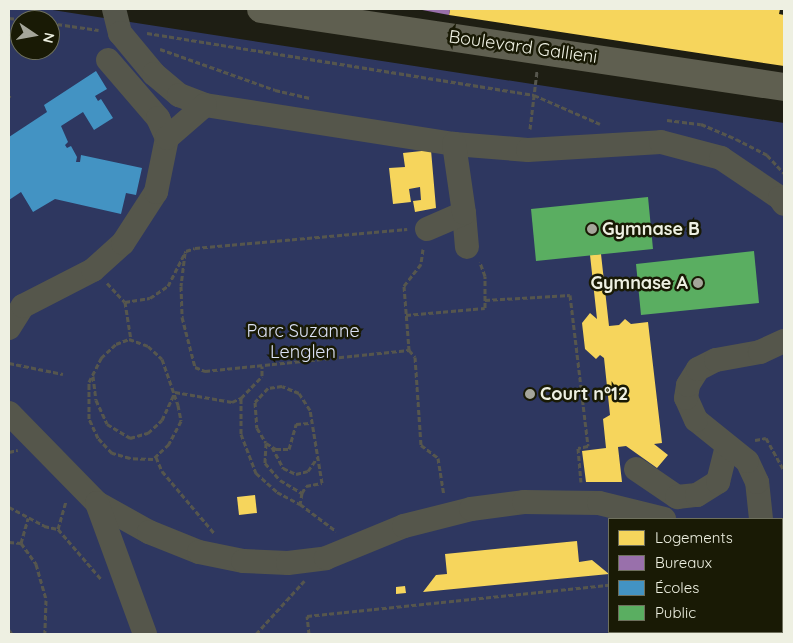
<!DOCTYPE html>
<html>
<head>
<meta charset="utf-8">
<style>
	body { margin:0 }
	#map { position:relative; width:793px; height:643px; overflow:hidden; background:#1e1e13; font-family:Quicksand,sans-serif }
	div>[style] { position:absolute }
	.green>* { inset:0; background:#2e3760 }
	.homes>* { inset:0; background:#f6d55c }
	.offices>* { inset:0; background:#9970ab }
	.schools>* { inset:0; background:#4393c3 }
	.public>* { inset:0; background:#5aae61 }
	.path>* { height:3px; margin-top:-1.5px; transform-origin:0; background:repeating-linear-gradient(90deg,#56564d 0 5px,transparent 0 7.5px) }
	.minor>* { height:24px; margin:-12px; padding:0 12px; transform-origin:12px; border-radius:12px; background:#55564b }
	.major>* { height:28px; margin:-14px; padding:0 14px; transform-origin:14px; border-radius:14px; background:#5f5f50 }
	.dots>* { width:14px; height:14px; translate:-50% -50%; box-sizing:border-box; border:2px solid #191a05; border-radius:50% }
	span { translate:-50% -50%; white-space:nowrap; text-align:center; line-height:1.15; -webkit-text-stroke:5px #191a05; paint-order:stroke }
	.street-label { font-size:18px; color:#eef0e2 }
	.poi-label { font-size:18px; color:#eef0e2; font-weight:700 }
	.left { translate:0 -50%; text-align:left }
	.right { translate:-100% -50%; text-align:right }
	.park-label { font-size:18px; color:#dce2f6 }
	.frame { position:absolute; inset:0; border:10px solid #eef0e2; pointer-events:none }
	.legend { position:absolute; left:608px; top:518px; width:175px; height:115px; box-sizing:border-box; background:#191a05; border:1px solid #6e705d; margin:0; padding:6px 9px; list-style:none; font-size:15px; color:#eef0e2 }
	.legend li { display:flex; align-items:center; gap:10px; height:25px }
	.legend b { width:25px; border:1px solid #6e705d }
	.north { position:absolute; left:10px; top:10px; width:50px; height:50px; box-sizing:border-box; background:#191a05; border:1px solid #6e705d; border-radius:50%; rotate:102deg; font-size:14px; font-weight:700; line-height:20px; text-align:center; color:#eef0e2 }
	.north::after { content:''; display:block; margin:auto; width:18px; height:22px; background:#a5a69a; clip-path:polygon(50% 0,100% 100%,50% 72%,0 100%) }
</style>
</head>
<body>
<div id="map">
	<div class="green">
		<i style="clip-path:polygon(evenodd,9px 9px,46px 9px,784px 123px,784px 634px,9px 634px,9px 9px,20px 20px,50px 20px,50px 50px,20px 50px,20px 20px,9px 9px,609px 519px,782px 519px,782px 632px,609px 632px,609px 519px)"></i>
	</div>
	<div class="homes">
		<i style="clip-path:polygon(450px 9px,780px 9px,779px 14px,784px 15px,784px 66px,449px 15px)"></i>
		<i style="clip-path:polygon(431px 150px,436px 208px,415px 212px,413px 201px,421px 200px,420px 187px,409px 189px,411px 202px,393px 204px,389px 168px,405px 167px,403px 153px)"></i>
		<i style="clip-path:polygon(601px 254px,609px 326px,619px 325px,625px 319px,631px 324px,648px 322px,662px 443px,654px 444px,668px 455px,657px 468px,626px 446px,618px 447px,622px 482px,586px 482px,582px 451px,606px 448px,603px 419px,610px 415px,604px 358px,600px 355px,596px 359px,585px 349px,582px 323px,590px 313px,597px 319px,590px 255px)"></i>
		<i style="clip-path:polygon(255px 495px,257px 513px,239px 515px,237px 497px)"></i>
		<i style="clip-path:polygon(577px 541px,579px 562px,592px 560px,609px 574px,423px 592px,436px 575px,447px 574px,445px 554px)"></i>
		<i style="clip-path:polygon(405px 586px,406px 593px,396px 594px,396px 587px)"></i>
	</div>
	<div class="offices">
		<i style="clip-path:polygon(417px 9px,450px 9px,449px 15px)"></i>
	</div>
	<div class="schools">
		<i style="clip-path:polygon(96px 71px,107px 89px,95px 96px,98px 101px,101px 99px,113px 118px,94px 130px,83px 112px,61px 126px,68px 142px,65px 145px,67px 148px,71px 146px,77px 157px,76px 162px,80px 162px,81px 155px,142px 168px,136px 195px,126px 193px,121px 214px,55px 199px,33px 212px,21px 192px,9px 200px,9px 137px,47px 112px,44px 105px)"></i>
	</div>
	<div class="public">
		<i style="clip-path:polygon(648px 197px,653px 249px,536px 261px,531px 209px)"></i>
		<i style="clip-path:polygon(754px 251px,759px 303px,641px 315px,636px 264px)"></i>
	</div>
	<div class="path">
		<i style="left:9px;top:18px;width:17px;rotate:7deg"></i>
		<i style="left:50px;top:23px;width:49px;rotate:8.1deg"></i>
		<i style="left:147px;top:33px;width:392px;rotate:9.1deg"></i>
		<i style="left:534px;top:95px;width:72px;rotate:23.7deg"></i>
		<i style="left:160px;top:49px;width:122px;rotate:19.6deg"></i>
		<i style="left:275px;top:90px;width:37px;rotate:13deg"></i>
		<i style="left:9px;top:97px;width:2px;rotate:-63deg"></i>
		<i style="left:667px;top:120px;width:34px;rotate:7deg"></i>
		<i style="left:701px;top:124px;width:38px;rotate:23deg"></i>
		<i style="left:736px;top:139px;width:35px;rotate:27deg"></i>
		<i style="left:767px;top:155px;width:25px;rotate:47deg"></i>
		<i style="left:530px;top:129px;width:58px;rotate:-83.1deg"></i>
		<i style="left:423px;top:249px;width:15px;rotate:98deg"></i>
		<i style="left:421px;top:264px;width:28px;rotate:128deg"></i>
		<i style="left:404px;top:286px;width:64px;rotate:85.5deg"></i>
		<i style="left:409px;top:350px;width:9px;rotate:49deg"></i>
		<i style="left:415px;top:357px;width:88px;rotate:86.1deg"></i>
		<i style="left:421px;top:445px;width:21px;rotate:37deg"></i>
		<i style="left:438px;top:458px;width:37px;rotate:81deg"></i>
		<i style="left:185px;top:253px;width:33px;rotate:97deg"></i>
		<i style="left:181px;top:286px;width:31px;rotate:88deg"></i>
		<i style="left:182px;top:317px;width:52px;rotate:75.4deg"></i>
		<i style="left:195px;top:367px;width:11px;rotate:22deg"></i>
		<i style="left:205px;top:371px;width:205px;rotate:-5.9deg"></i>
		<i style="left:107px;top:283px;width:26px;rotate:47deg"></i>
		<i style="left:125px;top:302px;width:37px;rotate:81deg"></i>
		<i style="left:485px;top:300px;width:85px;rotate:-3.4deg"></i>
		<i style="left:570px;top:295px;width:152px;rotate:83.2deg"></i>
		<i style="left:588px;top:446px;width:10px;rotate:169deg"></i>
		<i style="left:578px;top:448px;width:34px;rotate:85deg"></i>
		<i style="left:125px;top:302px;width:25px;rotate:-9deg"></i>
		<i style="left:150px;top:298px;width:22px;rotate:-34deg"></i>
		<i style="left:168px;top:286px;width:39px;rotate:-63deg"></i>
		<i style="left:186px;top:251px;width:9px;rotate:-18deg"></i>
		<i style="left:195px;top:248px;width:213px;rotate:-5.1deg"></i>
		<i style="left:406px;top:315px;width:79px;rotate:-5.1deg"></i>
		<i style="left:485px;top:308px;width:32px;rotate:-90deg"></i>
		<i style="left:485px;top:276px;width:15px;rotate:-110deg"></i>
		<i style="left:129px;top:339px;width:20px;rotate:20deg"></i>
		<i style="left:148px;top:346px;width:19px;rotate:43deg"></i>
		<i style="left:162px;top:359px;width:49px;rotate:70.8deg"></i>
		<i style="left:178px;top:405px;width:16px;rotate:79deg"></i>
		<i style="left:181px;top:421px;width:26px;rotate:118deg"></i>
		<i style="left:169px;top:444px;width:22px;rotate:137deg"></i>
		<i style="left:153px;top:459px;width:23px;rotate:-178deg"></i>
		<i style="left:130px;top:458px;width:19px;rotate:-164deg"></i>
		<i style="left:112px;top:453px;width:21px;rotate:-133deg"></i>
		<i style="left:98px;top:438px;width:21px;rotate:-115deg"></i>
		<i style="left:89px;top:419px;width:37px;rotate:-90deg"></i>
		<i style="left:89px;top:382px;width:27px;rotate:-63deg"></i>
		<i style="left:101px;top:358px;width:21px;rotate:-43deg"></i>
		<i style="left:116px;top:344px;width:14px;rotate:-21deg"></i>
		<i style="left:9px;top:363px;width:55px;rotate:11.5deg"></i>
		<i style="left:93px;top:376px;width:24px;rotate:83deg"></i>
		<i style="left:96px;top:400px;width:26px;rotate:65deg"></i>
		<i style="left:107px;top:424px;width:27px;rotate:31deg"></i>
		<i style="left:130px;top:438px;width:19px;rotate:-16deg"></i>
		<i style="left:148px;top:433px;width:19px;rotate:-43deg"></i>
		<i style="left:162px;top:420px;width:31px;rotate:-65deg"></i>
		<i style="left:175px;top:392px;width:58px;rotate:10deg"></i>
		<i style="left:232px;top:402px;width:10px;rotate:-24deg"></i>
		<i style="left:241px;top:398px;width:30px;rotate:-46deg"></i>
		<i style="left:262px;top:376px;width:10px;rotate:-90deg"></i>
		<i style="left:241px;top:398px;width:36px;rotate:90deg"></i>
		<i style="left:241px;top:434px;width:42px;rotate:69deg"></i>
		<i style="left:256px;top:473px;width:28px;rotate:42deg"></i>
		<i style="left:277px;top:492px;width:26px;rotate:28deg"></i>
		<i style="left:300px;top:504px;width:45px;rotate:36.9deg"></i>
		<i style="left:755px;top:440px;width:11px;rotate:-10deg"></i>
		<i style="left:766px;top:438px;width:37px;rotate:61deg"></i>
		<i style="left:266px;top:443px;width:20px;rotate:93deg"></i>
		<i style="left:265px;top:463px;width:23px;rotate:49deg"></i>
		<i style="left:280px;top:480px;width:26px;rotate:31deg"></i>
		<i style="left:302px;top:493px;width:11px;rotate:100deg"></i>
		<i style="left:272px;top:447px;width:24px;rotate:62deg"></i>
		<i style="left:283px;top:468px;width:14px;rotate:25deg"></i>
		<i style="left:296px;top:474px;width:12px;rotate:-14deg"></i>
		<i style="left:308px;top:471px;width:16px;rotate:-55deg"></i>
		<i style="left:9px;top:452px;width:9px;rotate:-13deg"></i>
		<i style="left:156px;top:457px;width:15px;rotate:67deg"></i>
		<i style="left:162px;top:471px;width:81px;rotate:50deg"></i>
		<i style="left:302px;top:493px;width:8px;rotate:-60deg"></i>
		<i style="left:306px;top:486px;width:16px;rotate:-11deg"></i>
		<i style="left:322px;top:483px;width:74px;rotate:-99.3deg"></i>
		<i style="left:310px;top:410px;width:20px;rotate:-123deg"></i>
		<i style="left:299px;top:393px;width:18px;rotate:-158deg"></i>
		<i style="left:282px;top:386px;width:14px;rotate:172deg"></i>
		<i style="left:268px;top:388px;width:19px;rotate:133deg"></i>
		<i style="left:255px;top:402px;width:26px;rotate:86deg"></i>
		<i style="left:257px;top:428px;width:17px;rotate:59deg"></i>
		<i style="left:266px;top:443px;width:12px;rotate:31deg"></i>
		<i style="left:276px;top:449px;width:13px"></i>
		<i style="left:289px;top:449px;width:26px;rotate:-74deg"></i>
		<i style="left:296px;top:424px;width:14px;rotate:-4deg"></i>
		<i style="left:9px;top:507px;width:40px;rotate:28deg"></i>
		<i style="left:44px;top:526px;width:14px;rotate:12deg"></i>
		<i style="left:58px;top:529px;width:66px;rotate:49.3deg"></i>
		<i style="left:58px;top:529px;width:29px;rotate:-74deg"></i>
		<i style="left:9px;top:542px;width:12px;rotate:5deg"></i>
		<i style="left:21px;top:543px;width:26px;rotate:54deg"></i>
		<i style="left:36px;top:564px;width:37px;rotate:74deg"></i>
		<i style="left:46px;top:600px;width:34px;rotate:92deg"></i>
		<i style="left:21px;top:543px;width:26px;rotate:-74deg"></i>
		<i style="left:9px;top:630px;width:5px;rotate:53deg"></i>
		<i style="left:736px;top:632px;width:3px;rotate:45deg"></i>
		<i style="left:256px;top:634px;width:72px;rotate:-47.8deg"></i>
		<i style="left:309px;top:634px;width:18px;rotate:-96deg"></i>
		<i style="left:307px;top:616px;width:304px;rotate:-5.9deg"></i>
	</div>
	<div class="minor">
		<i style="left:114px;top:9px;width:25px;rotate:76deg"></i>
		<i style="left:120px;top:33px;width:53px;rotate:50.3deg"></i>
		<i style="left:154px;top:74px;width:33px;rotate:40deg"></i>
		<i style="left:179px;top:95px;width:28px;rotate:21deg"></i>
		<i style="left:205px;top:105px;width:252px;rotate:8.9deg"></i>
		<i style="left:454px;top:144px;width:74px;rotate:4.6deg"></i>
		<i style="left:528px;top:150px;width:133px;rotate:-3.4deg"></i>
		<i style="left:661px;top:142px;width:62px;rotate:14.9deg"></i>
		<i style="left:721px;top:158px;width:71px;rotate:34.1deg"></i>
		<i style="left:780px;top:198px;width:7px;rotate:56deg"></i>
		<i style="left:108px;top:60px;width:77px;rotate:49.2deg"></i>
		<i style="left:158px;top:118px;width:22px;rotate:66deg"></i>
		<i style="left:464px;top:213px;width:34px;rotate:85deg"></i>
		<i style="left:427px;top:229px;width:40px;rotate:-23.4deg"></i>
		<i style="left:464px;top:213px;width:70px;rotate:-98.2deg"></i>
		<i style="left:9px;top:328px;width:26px;rotate:-58deg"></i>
		<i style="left:23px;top:306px;width:79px;rotate:-27.2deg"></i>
		<i style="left:93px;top:270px;width:40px;rotate:-42deg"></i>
		<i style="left:123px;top:243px;width:61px;rotate:-57.1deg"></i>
		<i style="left:156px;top:192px;width:55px;rotate:-78.5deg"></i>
		<i style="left:167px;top:138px;width:50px;rotate:-41deg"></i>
		<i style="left:9px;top:413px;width:126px;rotate:45.6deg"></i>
		<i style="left:97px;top:503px;width:60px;rotate:29.1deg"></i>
		<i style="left:149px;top:532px;width:54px;rotate:21.8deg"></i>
		<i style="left:199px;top:552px;width:45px;rotate:11.6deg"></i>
		<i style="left:243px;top:561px;width:45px;rotate:2.5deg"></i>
		<i style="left:288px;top:563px;width:38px;rotate:-7deg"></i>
		<i style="left:326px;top:558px;width:84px;rotate:-22.3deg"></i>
		<i style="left:404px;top:526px;width:69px;rotate:-14.2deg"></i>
		<i style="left:471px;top:509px;width:53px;rotate:-7.5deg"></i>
		<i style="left:524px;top:502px;width:75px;rotate:0.8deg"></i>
		<i style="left:599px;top:503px;width:67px;rotate:13.8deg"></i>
		<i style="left:636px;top:469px;width:50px;rotate:34.3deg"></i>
		<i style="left:677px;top:497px;width:20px;rotate:-6deg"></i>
		<i style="left:697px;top:495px;width:25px;rotate:-32deg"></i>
		<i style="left:718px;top:482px;width:37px;rotate:-76deg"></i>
		<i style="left:97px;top:503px;width:140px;rotate:69.9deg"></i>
		<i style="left:761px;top:519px;width:37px;rotate:-96deg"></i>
		<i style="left:757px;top:482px;width:23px;rotate:-115deg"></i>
		<i style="left:747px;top:461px;width:65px;rotate:-141.2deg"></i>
		<i style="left:696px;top:420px;width:24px;rotate:-114deg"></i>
		<i style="left:686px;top:398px;width:13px;rotate:-81deg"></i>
		<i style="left:688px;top:385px;width:19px;rotate:-58deg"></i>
		<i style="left:698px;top:369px;width:20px;rotate:-27deg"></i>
		<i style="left:716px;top:360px;width:45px;rotate:-10.3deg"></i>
		<i style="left:760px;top:352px;width:26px;rotate:-25deg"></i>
		<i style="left:782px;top:578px;width:3px;rotate:45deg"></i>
	</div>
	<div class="major">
		<i style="left:261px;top:9px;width:529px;rotate:8.48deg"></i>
	</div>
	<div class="dots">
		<i style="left:592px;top:229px;background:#a5a69a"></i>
		<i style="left:698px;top:283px;background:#a5a69a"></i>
		<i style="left:530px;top:394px;background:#a5a69a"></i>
	</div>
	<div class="street-label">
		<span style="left:523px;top:47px;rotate:8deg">Boulevard Gallieni</span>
	</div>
	<div class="poi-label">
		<span class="left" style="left:602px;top:229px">Gymnase B</span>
		<span class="right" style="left:688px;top:283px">Gymnase A</span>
		<span class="left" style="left:540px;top:394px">Court n°12</span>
	</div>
	<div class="park-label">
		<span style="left:303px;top:342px">Parc Suzanne<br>Lenglen</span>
	</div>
	<div class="frame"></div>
	<ul class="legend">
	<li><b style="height:14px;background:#f6d55c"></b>Logements</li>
	<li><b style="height:14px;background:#9970ab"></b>Bureaux</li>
	<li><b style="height:14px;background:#4393c3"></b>Écoles</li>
	<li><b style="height:14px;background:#5aae61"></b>Public</li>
	</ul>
	<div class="north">N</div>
</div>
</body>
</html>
